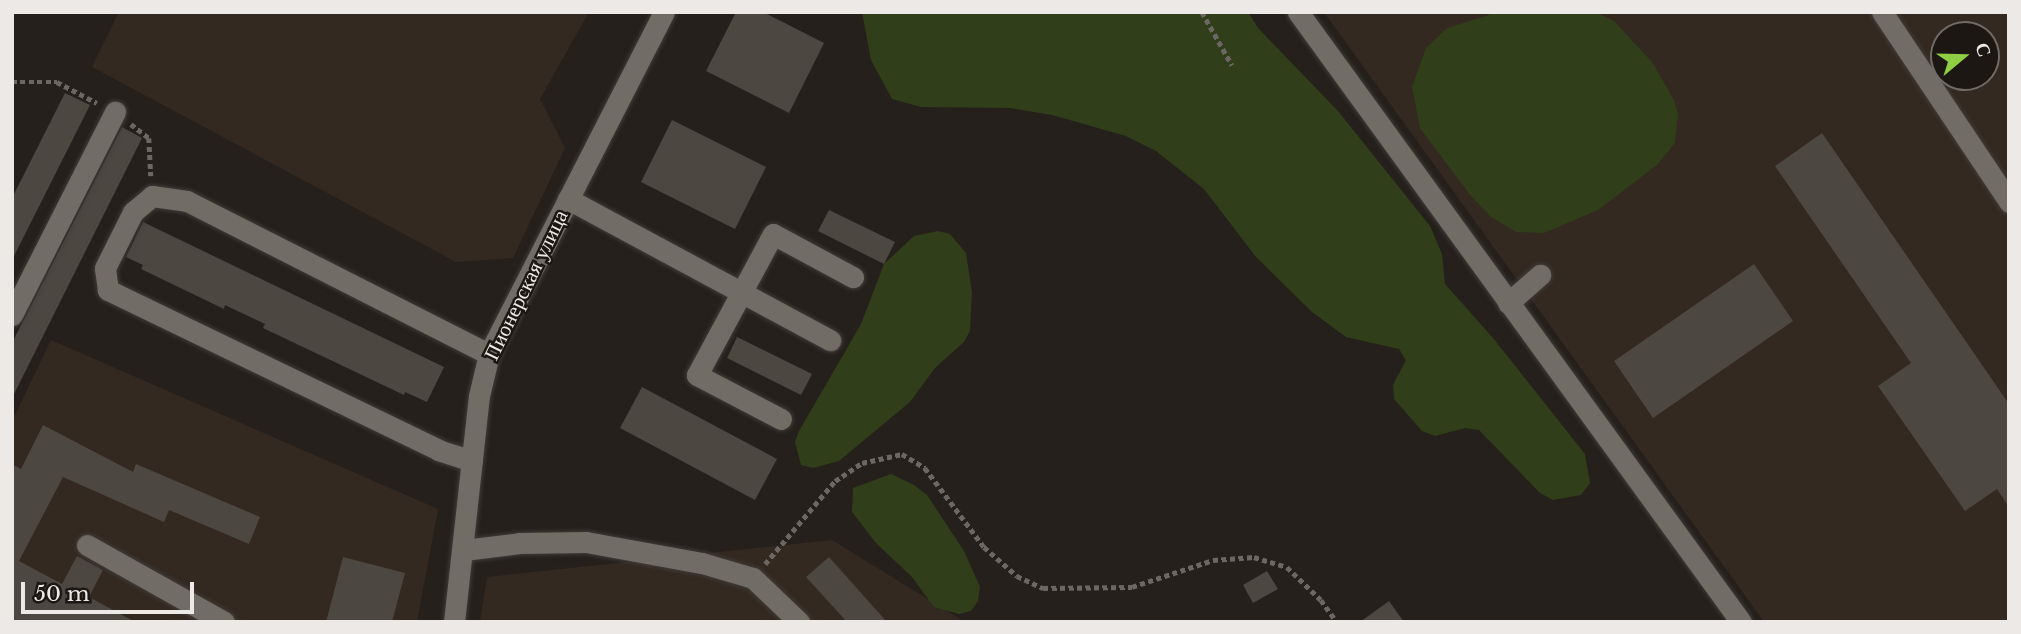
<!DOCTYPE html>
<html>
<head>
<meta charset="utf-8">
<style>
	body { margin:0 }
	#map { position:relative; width:2021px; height:634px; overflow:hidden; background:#25201c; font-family:"Libre Baskerville",serif }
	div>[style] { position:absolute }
	.built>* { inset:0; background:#332921 }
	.green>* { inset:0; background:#303e19 }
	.building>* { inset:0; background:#4d4742 }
	.path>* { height:4.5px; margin-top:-2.25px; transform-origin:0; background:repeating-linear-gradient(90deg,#6c6764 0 5px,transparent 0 8.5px) }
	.roads { filter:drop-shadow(0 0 2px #3f3b38) drop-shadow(0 0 2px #3f3b38) }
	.minor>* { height:21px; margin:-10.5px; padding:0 10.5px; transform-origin:10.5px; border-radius:10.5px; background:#726c67 }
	span { translate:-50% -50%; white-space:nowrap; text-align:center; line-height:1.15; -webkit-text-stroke:5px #1c1713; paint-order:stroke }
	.street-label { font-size:21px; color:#ede9e6 }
	.frame { position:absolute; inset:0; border:14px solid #ede9e6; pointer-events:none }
	.north { position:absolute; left:1930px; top:21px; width:70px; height:70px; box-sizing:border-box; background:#1c1713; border:2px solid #706b67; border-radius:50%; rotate:71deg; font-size:19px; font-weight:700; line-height:28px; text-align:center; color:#ede9e6 }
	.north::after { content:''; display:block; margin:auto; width:24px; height:32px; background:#8fcd42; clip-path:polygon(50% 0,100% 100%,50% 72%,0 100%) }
	.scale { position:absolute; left:21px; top:582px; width:173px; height:32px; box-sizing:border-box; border:4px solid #ede9e6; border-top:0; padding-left:9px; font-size:21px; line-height:24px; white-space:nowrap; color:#ede9e6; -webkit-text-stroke:5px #1c1713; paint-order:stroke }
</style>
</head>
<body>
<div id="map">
	<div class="built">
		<i style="clip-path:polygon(119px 12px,589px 12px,540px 99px,565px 148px,513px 258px,456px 262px,92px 67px)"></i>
		<i style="clip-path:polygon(evenodd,1324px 12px,2009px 12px,2009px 622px,1764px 622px,1324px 12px,1944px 35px,1986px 35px,1986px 77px,1944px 77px,1944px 35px)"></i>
		<i style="clip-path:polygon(51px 340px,438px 509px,417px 622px,12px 622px,12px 415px,15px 415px)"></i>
		<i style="clip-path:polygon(832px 540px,965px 622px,480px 622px,487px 577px)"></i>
	</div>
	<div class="green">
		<i style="clip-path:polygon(862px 12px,1248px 12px,1258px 28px,1338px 111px,1430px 226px,1442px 254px,1445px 284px,1493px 338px,1585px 454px,1590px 483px,1581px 495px,1553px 500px,1540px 493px,1479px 430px,1465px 428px,1435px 436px,1422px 431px,1394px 399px,1393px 385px,1406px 360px,1399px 349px,1346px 337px,1312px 312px,1256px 257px,1204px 189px,1156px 151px,1126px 136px,1052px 115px,1010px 108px,921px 107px,892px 99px,871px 60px)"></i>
		<i style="clip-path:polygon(1498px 12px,1595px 12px,1614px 21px,1652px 62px,1674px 100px,1678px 114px,1675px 143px,1657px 165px,1598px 210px,1544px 233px,1516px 232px,1491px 217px,1471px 196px,1420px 128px,1412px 87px,1426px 48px,1447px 28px)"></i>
		<i style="clip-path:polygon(938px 231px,950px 234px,966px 253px,972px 292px,970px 331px,964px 342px,935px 368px,910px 402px,839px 461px,813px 468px,801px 465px,795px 442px,799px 431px,861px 324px,884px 264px,914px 236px)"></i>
		<i style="clip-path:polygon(891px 474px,914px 485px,927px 495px,964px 551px,980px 587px,978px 601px,971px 611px,959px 614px,934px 607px,912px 577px,876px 543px,852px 512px,853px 488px)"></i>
	</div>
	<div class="building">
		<i style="clip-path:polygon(736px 12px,763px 12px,824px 43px,789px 113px,706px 71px)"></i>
		<i style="clip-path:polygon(65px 93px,90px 105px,12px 260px,12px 198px)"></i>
		<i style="clip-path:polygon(672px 120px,766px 167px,735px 229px,641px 182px)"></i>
		<i style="clip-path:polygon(122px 127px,142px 138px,12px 398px,12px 343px)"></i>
		<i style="clip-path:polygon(1822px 133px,2009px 404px,2009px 507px,1997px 489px,1965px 511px,1878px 386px,1911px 363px,1775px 166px)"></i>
		<i style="clip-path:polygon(829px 210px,895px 242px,884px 264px,818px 231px)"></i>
		<i style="clip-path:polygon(143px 222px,444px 367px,427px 402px,405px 392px,404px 395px,263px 328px,265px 324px,225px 305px,224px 309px,141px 269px,143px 265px,126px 257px)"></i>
		<i style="clip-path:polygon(1754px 264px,1793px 321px,1653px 418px,1614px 361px)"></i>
		<i style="clip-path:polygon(737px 337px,812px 374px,801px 395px,727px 358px)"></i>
		<i style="clip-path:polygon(642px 387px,777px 459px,755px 500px,620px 428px)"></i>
		<i style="clip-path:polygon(43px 425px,133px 472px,136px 464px,260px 517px,249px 544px,169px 510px,164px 522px,63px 477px,19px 561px,62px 584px,77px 556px,103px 570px,89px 597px,135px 622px,12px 622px,12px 464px,21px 469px)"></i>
		<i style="clip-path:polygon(343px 557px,405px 573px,392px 622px,326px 622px)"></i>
		<i style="clip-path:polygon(829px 557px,887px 622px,847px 622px,806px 577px)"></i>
		<i style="clip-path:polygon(1267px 571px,1278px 589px,1253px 603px,1243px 585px)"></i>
		<i style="clip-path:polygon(1389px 601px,1404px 622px,1360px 622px)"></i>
	</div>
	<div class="path">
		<i style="left:1202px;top:12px;width:61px;rotate:60.5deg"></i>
		<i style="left:12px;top:82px;width:45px"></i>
		<i style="left:57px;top:82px;width:45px;rotate:27.7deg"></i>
		<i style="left:131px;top:124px;width:23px;rotate:38deg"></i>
		<i style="left:149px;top:138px;width:38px;rotate:87deg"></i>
		<i style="left:765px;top:564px;width:109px;rotate:-49.9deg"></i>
		<i style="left:835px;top:481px;width:32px;rotate:-34deg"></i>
		<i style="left:862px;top:463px;width:41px;rotate:-12.7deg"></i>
		<i style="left:902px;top:454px;width:27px;rotate:31deg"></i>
		<i style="left:925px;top:468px;width:99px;rotate:53.2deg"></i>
		<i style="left:984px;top:547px;width:44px;rotate:41.3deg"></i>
		<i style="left:1017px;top:576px;width:29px;rotate:25deg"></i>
		<i style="left:1043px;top:588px;width:89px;rotate:-0.6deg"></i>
		<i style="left:1132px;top:587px;width:85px;rotate:-18.4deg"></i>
		<i style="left:1213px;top:560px;width:41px;rotate:-4.2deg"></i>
		<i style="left:1254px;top:557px;width:34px;rotate:17deg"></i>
		<i style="left:1287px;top:567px;width:47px;rotate:44.1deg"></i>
		<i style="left:1321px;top:600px;width:27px;rotate:54deg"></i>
	</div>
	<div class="roads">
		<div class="minor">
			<i style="left:1298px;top:12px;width:754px;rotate:54.01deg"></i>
			<i style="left:1882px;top:12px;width:229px;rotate:56.2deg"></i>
			<i style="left:568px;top:199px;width:298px;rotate:28.3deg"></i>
			<i style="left:1508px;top:303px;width:43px;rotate:-41.2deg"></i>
			<i style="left:12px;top:315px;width:228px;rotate:-63.1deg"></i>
			<i style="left:781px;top:419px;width:95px;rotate:-152.4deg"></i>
			<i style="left:697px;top:375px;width:160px;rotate:-61.7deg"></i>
			<i style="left:773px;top:234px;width:91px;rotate:28.3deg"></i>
			<i style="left:472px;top:461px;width:35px;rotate:-162deg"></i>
			<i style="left:439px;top:450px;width:368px;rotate:-154.2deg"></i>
			<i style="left:108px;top:290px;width:22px;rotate:-98deg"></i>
			<i style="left:105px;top:268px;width:63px;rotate:-63.4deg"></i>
			<i style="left:133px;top:212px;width:25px;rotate:-40deg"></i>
			<i style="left:152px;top:196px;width:35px;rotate:8deg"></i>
			<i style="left:187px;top:201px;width:339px;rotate:26.9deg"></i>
			<i style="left:87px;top:545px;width:157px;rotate:29.3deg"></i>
			<i style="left:464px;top:550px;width:56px;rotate:-7.1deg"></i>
			<i style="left:520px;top:543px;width:66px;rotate:-0.9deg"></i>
			<i style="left:586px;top:542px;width:118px;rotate:10.3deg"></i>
			<i style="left:702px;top:563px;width:53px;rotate:16.4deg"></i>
			<i style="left:753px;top:578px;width:64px;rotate:43.7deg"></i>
			<i style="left:454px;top:622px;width:227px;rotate:-83.7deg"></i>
			<i style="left:479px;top:396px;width:43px;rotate:-76.6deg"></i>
			<i style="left:489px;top:354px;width:384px;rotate:-62.9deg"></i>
		</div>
	</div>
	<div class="street-label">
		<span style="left:526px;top:285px;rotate:-64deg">Пионерская улица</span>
	</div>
	<div class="frame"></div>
	<div class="north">С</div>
	<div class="scale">50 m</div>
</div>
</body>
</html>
